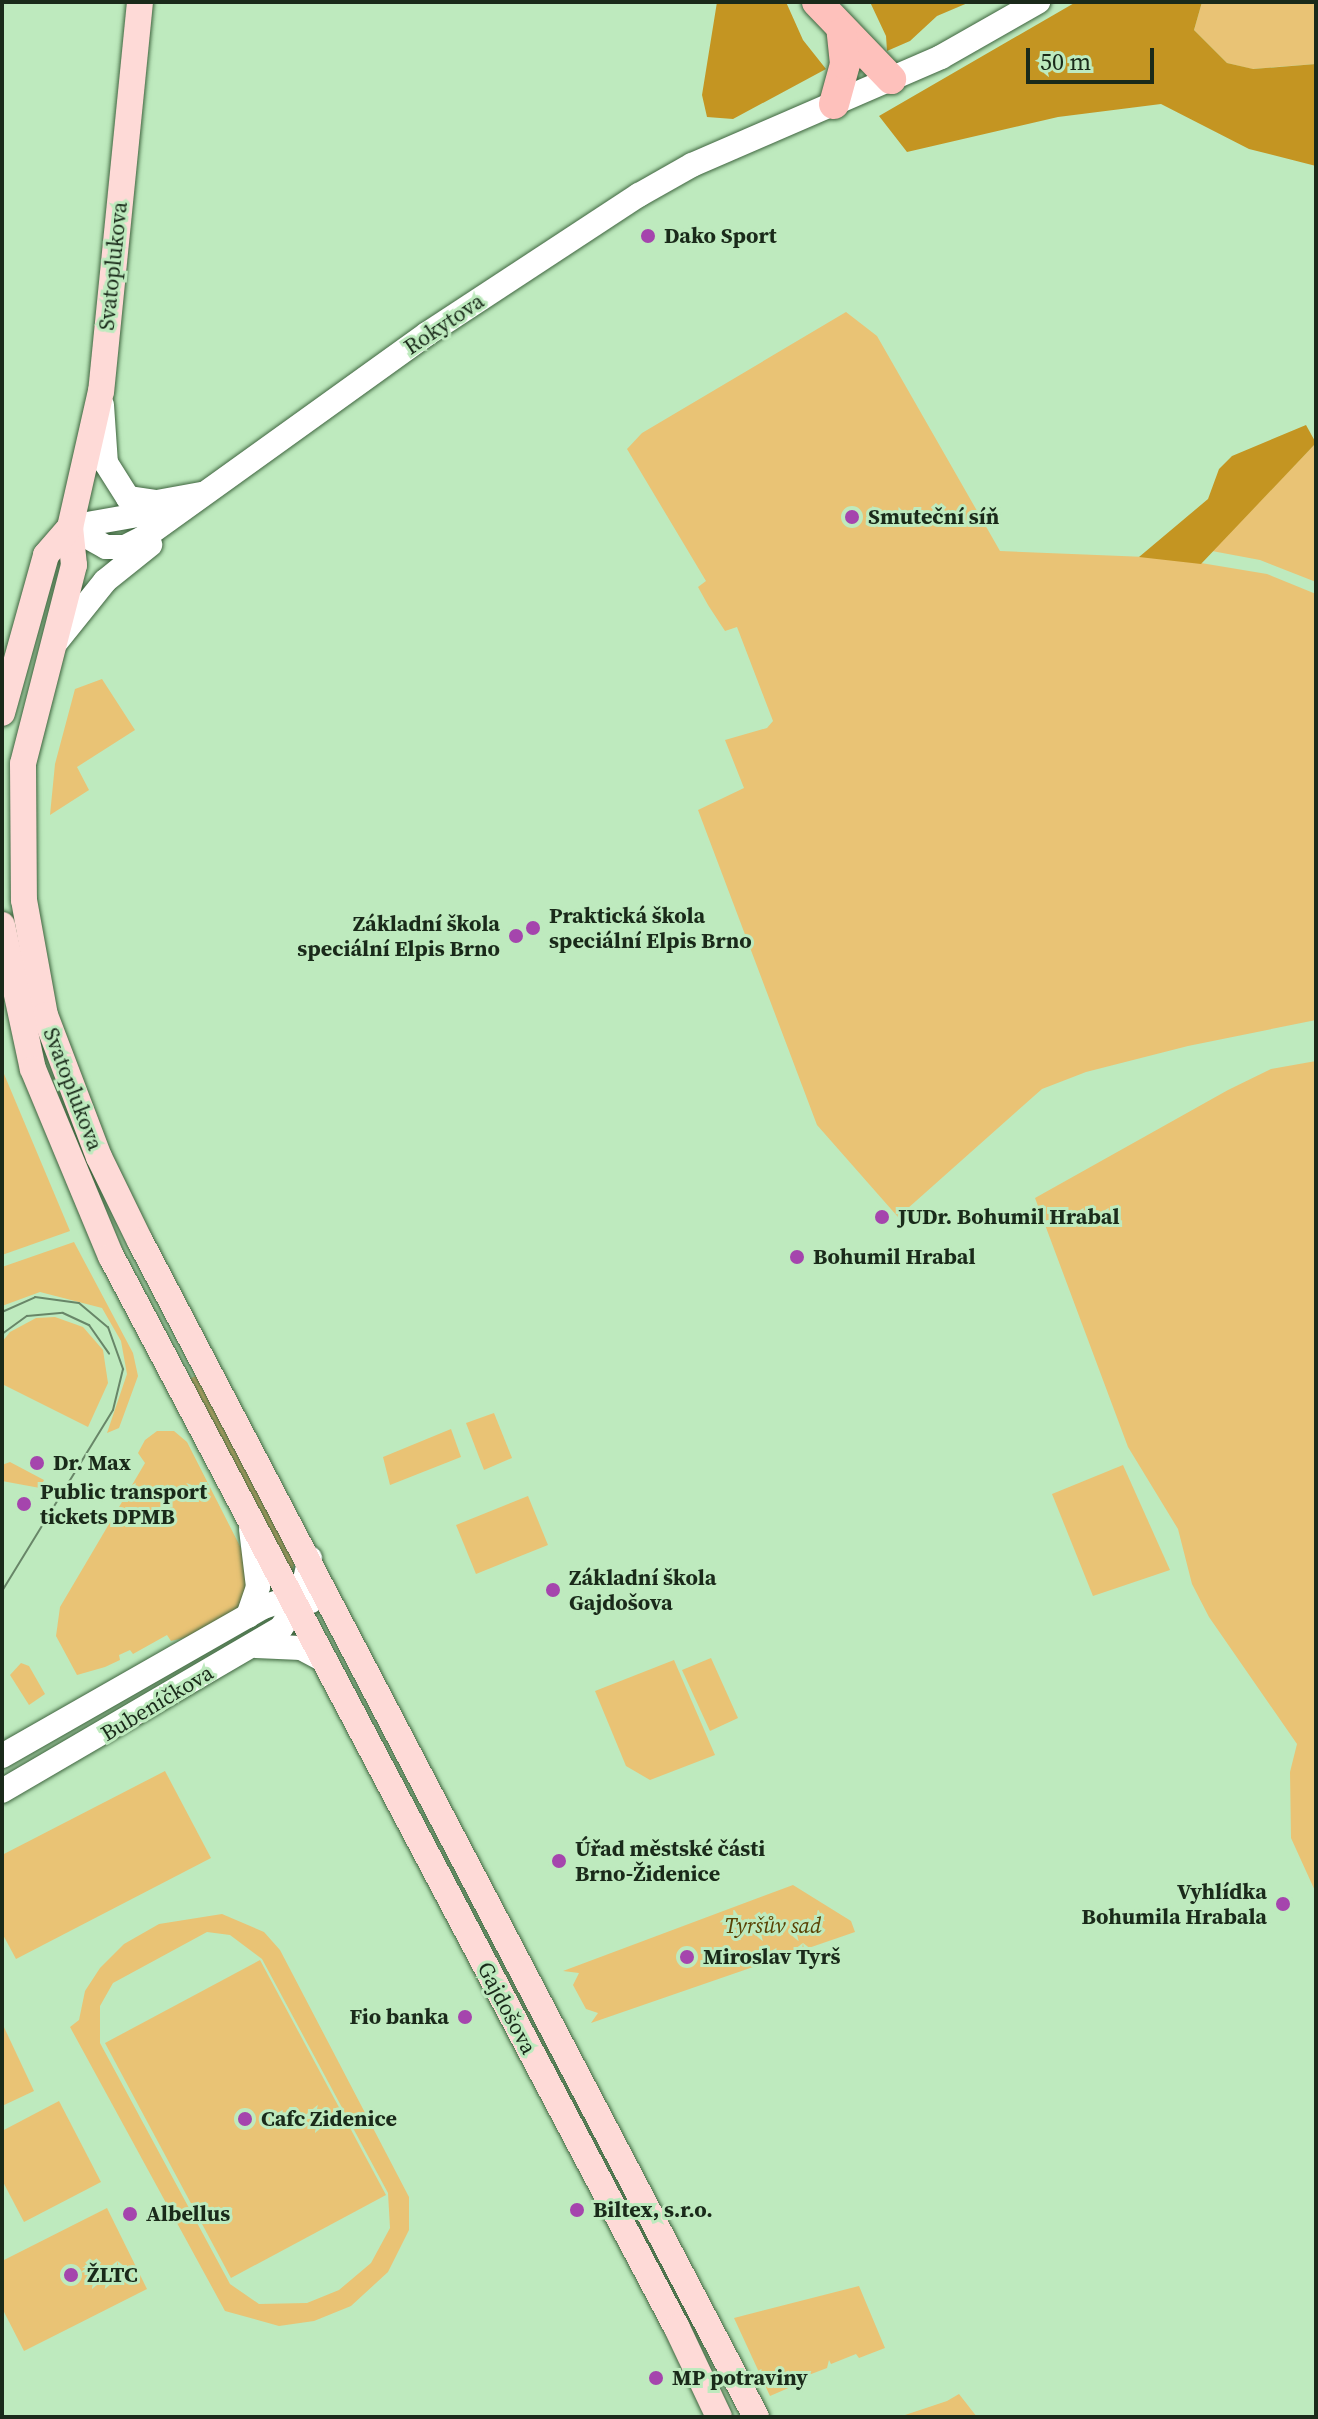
<!DOCTYPE html>
<html>
<head>
<meta charset="utf-8">
<style>
	body { margin:0 }
	#map { position:relative; width:1318px; height:2419px; overflow:hidden; background:#beeabe; font-family:"Source Serif 4",serif }
	div>[style] { position:absolute }
	.green>* { inset:0; background:#e9c375 }
	.forest>* { inset:0; background:#c49522 }
	.roads { filter:drop-shadow(0 0 2px #3e643e) drop-shadow(0 0 2px #3e643e) }
	.secondary>* { height:24px; margin:-12px; padding:0 12px; transform-origin:12px; border-radius:12px; background:#fff }
	.primary>* { height:26px; margin:-13px; padding:0 13px; transform-origin:13px; border-radius:13px; background:#fedad7 }
	.highway>* { height:30px; margin:-15px; padding:0 15px; transform-origin:15px; border-radius:15px; background:#fec1bc }
	.tram>* { height:2px; margin:-1px; padding:0 1px; transform-origin:1px; border-radius:1px; background:#688668 }
	.dots>* { width:22px; height:22px; translate:-50% -50%; box-sizing:border-box; border:4px solid #beeabe; border-radius:50% }
	span { translate:-50% -50%; white-space:nowrap; text-align:center; line-height:1.15; -webkit-text-stroke:6px #beeabe; paint-order:stroke }
	.poi-label { font-size:22px; color:#1a2a1a; font-weight:700 }
	.left { translate:0 -50%; text-align:left }
	.right { translate:-100% -50%; text-align:right }
	.street-label { font-size:22px; color:#1a2a1a }
	.park-label { font-size:22px; color:#594103; font-style:italic }
	.frame { position:absolute; inset:0; border:4px solid #1a2a1a; pointer-events:none }
	.scale { position:absolute; left:1026px; top:48px; width:128px; height:36px; box-sizing:border-box; border:4px solid #1a2a1a; border-top:0; padding-left:10px; font-size:24px; line-height:28px; white-space:nowrap; color:#1a2a1a; -webkit-text-stroke:6px #beeabe; paint-order:stroke }
</style>
</head>
<body>
<div id="map">
	<div class="green">
		<i style="clip-path:polygon(1202px 2px,1316px 2px,1316px 64px,1252px 69px,1227px 63px,1194px 30px)"></i>
		<i style="clip-path:polygon(846px 312px,877px 336px,1000px 551px,1171px 558px,1267px 574px,1316px 594px,1316px 1020px,1188px 1046px,1086px 1072px,1042px 1089px,898px 1217px,817px 1125px,698px 810px,744px 788px,725px 740px,767px 728px,773px 721px,737px 627px,725px 631px,708px 605px,698px 587px,706px 581px,627px 449px,642px 433px)"></i>
		<i style="clip-path:polygon(1316px 443px,1316px 582px,1260px 560px,1212px 551px)"></i>
		<i style="clip-path:polygon(102px 679px,135px 730px,77px 767px,89px 790px,50px 815px,55px 764px,75px 689px)"></i>
		<i style="clip-path:polygon(1316px 1061px,1316px 1893px,1291px 1838px,1290px 1772px,1297px 1744px,1209px 1617px,1192px 1584px,1178px 1529px,1128px 1447px,1035px 1198px,1228px 1090px,1271px 1069px)"></i>
		<i style="clip-path:polygon(4px 1074px,70px 1231px,2px 1255px,2px 1210px)"></i>
		<i style="clip-path:polygon(74px 1242px,133px 1353px,138px 1376px,119px 1428px,107px 1433px,127px 1374px,121px 1341px,102px 1308px,40px 1292px,2px 1306px,2px 1267px)"></i>
		<i style="clip-path:polygon(55px 1317px,83px 1327px,103px 1350px,108px 1383px,88px 1427px,2px 1384px,2px 1342px,10px 1332px,36px 1318px)"></i>
		<i style="clip-path:polygon(196px 1376px,295px 1561px,290px 1577px,189px 1379px)"></i>
		<i style="clip-path:polygon(494px 1413px,512px 1458px,484px 1470px,466px 1423px)"></i>
		<i style="clip-path:polygon(451px 1429px,461px 1457px,390px 1485px,383px 1457px)"></i>
		<i style="clip-path:polygon(157px 1431px,174px 1431px,187px 1442px,247px 1560px,249px 1584px,239px 1608px,196px 1635px,171px 1641px,167px 1635px,133px 1654px,130px 1650px,119px 1655px,120px 1660px,105px 1667px,77px 1675px,56px 1636px,60px 1607px,145px 1463px,138px 1453px,145px 1440px)"></i>
		<i style="clip-path:polygon(10px 1462px,44px 1480px,40px 1488px,2px 1481px,2px 1465px)"></i>
		<i style="clip-path:polygon(1123px 1465px,1170px 1570px,1093px 1596px,1052px 1494px)"></i>
		<i style="clip-path:polygon(528px 1496px,548px 1545px,476px 1574px,456px 1525px)"></i>
		<i style="clip-path:polygon(711px 1658px,738px 1718px,710px 1731px,682px 1670px)"></i>
		<i style="clip-path:polygon(674px 1660px,715px 1755px,650px 1780px,626px 1766px,595px 1691px)"></i>
		<i style="clip-path:polygon(21px 1663px,29px 1666px,45px 1694px,29px 1705px,10px 1675px)"></i>
		<i style="clip-path:polygon(165px 1771px,211px 1858px,16px 1959px,2px 1933px,2px 1855px)"></i>
		<i style="clip-path:polygon(793px 1885px,851px 1921px,855px 1932px,591px 2023px,598px 2013px,586px 2009px,573px 1985px,579px 1973px,563px 1971px)"></i>
		<i style="clip-path:polygon(evenodd,222px 1914px,264px 1932px,280px 1950px,409px 2197px,409px 2230px,388px 2272px,351px 2306px,314px 2321px,279px 2326px,225px 2311px,70px 2027px,79px 2020px,85px 1991px,100px 1968px,124px 1944px,159px 1924px,222px 1914px,207px 1932px,230px 1935px,262px 1959px,388px 2193px,390px 2228px,371px 2263px,339px 2290px,307px 2303px,259px 2304px,230px 2284px,100px 2043px,100px 2006px,113px 1983px,207px 1932px)"></i>
		<i style="clip-path:polygon(260px 1960px,386px 2195px,231px 2278px,105px 2043px)"></i>
		<i style="clip-path:polygon(2px 2023px,34px 2091px,2px 2106px)"></i>
		<i style="clip-path:polygon(59px 2101px,101px 2182px,24px 2222px,2px 2180px,2px 2131px)"></i>
		<i style="clip-path:polygon(107px 2208px,147px 2289px,24px 2351px,2px 2308px,2px 2261px)"></i>
		<i style="clip-path:polygon(859px 2286px,885px 2348px,859px 2358px,856px 2354px,831px 2364px,829px 2360px,827px 2368px,806px 2376px,807px 2380px,770px 2396px,734px 2318px)"></i>
		<i style="clip-path:polygon(959px 2394px,977px 2417px,899px 2417px,947px 2401px)"></i>
	</div>
	<div class="forest">
		<i style="clip-path:polygon(717px 2px,786px 2px,803px 40px,826px 69px,733px 119px,707px 117px,702px 95px)"></i>
		<i style="clip-path:polygon(870px 2px,970px 2px,937px 16px,910px 41px,887px 51px,886px 36px)"></i>
		<i style="clip-path:polygon(1076px 2px,1202px 2px,1194px 30px,1227px 63px,1253px 69px,1316px 64px,1316px 166px,1249px 149px,1161px 104px,1058px 117px,907px 152px,879px 116px)"></i>
		<i style="clip-path:polygon(1306px 425px,1316px 443px,1201px 564px,1139px 557px,1208px 499px,1219px 469px,1232px 456px)"></i>
	</div>
	<div class="roads">
		<div class="secondary">
			<i style="left:102px;top:405px;width:58px;rotate:86.1deg"></i>
			<i style="left:106px;top:463px;width:41px;rotate:57.8deg"></i>
			<i style="left:128px;top:498px;width:29px;rotate:8deg"></i>
			<i style="left:157px;top:502px;width:46px;rotate:-10.1deg"></i>
			<i style="left:70px;top:527px;width:41px;rotate:29.1deg"></i>
			<i style="left:106px;top:547px;width:19px"></i>
			<i style="left:125px;top:547px;width:20px;rotate:-27deg"></i>
			<i style="left:143px;top:538px;width:350px;rotate:-35.7deg"></i>
			<i style="left:427px;top:334px;width:254px;rotate:-33.3deg"></i>
			<i style="left:639px;top:195px;width:61px;rotate:-29.5deg"></i>
			<i style="left:692px;top:165px;width:271px;rotate:-23.4deg"></i>
			<i style="left:941px;top:57px;width:112px;rotate:-29.6deg"></i>
			<i style="left:70px;top:527px;width:92px;rotate:-10deg"></i>
			<i style="left:57px;top:641px;width:77px;rotate:-51.3deg"></i>
			<i style="left:105px;top:581px;width:58px;rotate:-38.7deg"></i>
			<i style="left:248px;top:1616px;width:31px;rotate:-71deg"></i>
			<i style="left:258px;top:1587px;width:58px;rotate:-96.9deg"></i>
			<i style="left:256px;top:1646px;width:45px;rotate:2.5deg"></i>
			<i style="left:301px;top:1648px;width:24px;rotate:28deg"></i>
			<i style="left:2px;top:1756px;width:301px;rotate:-29.7deg"></i>
			<i style="left:263px;top:1607px;width:19px;rotate:-18deg"></i>
			<i style="left:281px;top:1601px;width:30px"></i>
			<i style="left:2px;top:1791px;width:323px;rotate:-30.3deg"></i>
			<i style="left:281px;top:1628px;width:34px;rotate:-56deg"></i>
			<i style="left:300px;top:1600px;width:43px;rotate:-76.6deg"></i>
		</div>
		<div class="primary">
			<i style="left:140px;top:2px;width:391px;rotate:95.7deg"></i>
			<i style="left:101px;top:391px;width:139px;rotate:102.8deg"></i>
			<i style="left:70px;top:527px;width:38px;rotate:84deg"></i>
			<i style="left:74px;top:565px;width:205px;rotate:104.4deg"></i>
			<i style="left:23px;top:764px;width:136px;rotate:89.6deg"></i>
			<i style="left:24px;top:900px;width:117px;rotate:79.7deg"></i>
			<i style="left:45px;top:1015px;width:152px;rotate:69.2deg"></i>
			<i style="left:99px;top:1157px;width:93px;rotate:64deg"></i>
			<i style="left:140px;top:1241px;width:1328px;rotate:62.35deg"></i>
			<i style="left:2px;top:713px;width:164px;rotate:-74.4deg"></i>
			<i style="left:46px;top:555px;width:37px;rotate:-49deg"></i>
			<i style="left:2px;top:925px;width:147px;rotate:77.9deg"></i>
			<i style="left:33px;top:1069px;width:203px;rotate:67.4deg"></i>
			<i style="left:111px;top:1256px;width:1212px;rotate:62.17deg"></i>
			<i style="left:677px;top:2328px;width:98px;rotate:64.7deg"></i>
		</div>
		<div class="highway">
			<i style="left:817px;top:2px;width:107px;rotate:46.1deg"></i>
			<i style="left:834px;top:104px;width:41px;rotate:-74.6deg"></i>
			<i style="left:845px;top:64px;width:31px;rotate:-96deg"></i>
		</div>
	</div>
	<div class="tram">
		<i style="left:2px;top:1312px;width:36px;rotate:-24deg"></i>
		<i style="left:35px;top:1297px;width:44px;rotate:7.8deg"></i>
		<i style="left:79px;top:1303px;width:38px;rotate:40deg"></i>
		<i style="left:108px;top:1327px;width:45px;rotate:70.3deg"></i>
		<i style="left:123px;top:1369px;width:42px;rotate:103.7deg"></i>
		<i style="left:113px;top:1410px;width:212px;rotate:121.5deg"></i>
		<i style="left:2px;top:1334px;width:31px;rotate:-36deg"></i>
		<i style="left:27px;top:1316px;width:36px;rotate:-5deg"></i>
		<i style="left:63px;top:1313px;width:29px;rotate:25deg"></i>
		<i style="left:89px;top:1325px;width:35px;rotate:55deg"></i>
	</div>
	<div class="dots">
		<i style="left:648px;top:236px;background:#a545ad"></i>
		<i style="left:852px;top:517px;background:#a545ad"></i>
		<i style="left:533px;top:928px;background:#a545ad"></i>
		<i style="left:516px;top:936px;background:#a545ad"></i>
		<i style="left:882px;top:1217px;background:#a545ad"></i>
		<i style="left:797px;top:1257px;background:#a545ad"></i>
		<i style="left:37px;top:1463px;background:#a545ad"></i>
		<i style="left:24px;top:1504px;background:#a545ad"></i>
		<i style="left:553px;top:1590px;background:#a545ad"></i>
		<i style="left:559px;top:1861px;background:#a545ad"></i>
		<i style="left:1283px;top:1904px;background:#a545ad"></i>
		<i style="left:687px;top:1957px;background:#a545ad"></i>
		<i style="left:465px;top:2017px;background:#a545ad"></i>
		<i style="left:245px;top:2119px;background:#a545ad"></i>
		<i style="left:577px;top:2210px;background:#a545ad"></i>
		<i style="left:130px;top:2214px;background:#a545ad"></i>
		<i style="left:71px;top:2275px;background:#a545ad"></i>
		<i style="left:656px;top:2378px;background:#a545ad"></i>
	</div>
	<div class="poi-label">
		<span class="left" style="left:664px;top:236px">Dako Sport</span>
		<span class="left" style="left:868px;top:517px">Smuteční síň</span>
		<span class="left" style="left:549px;top:928px">Praktická škola<br>speciální Elpis Brno</span>
		<span class="right" style="left:500px;top:936px">Základní škola<br>speciální Elpis Brno</span>
		<span class="left" style="left:898px;top:1217px">JUDr. Bohumil Hrabal</span>
		<span class="left" style="left:813px;top:1257px">Bohumil Hrabal</span>
		<span class="left" style="left:53px;top:1463px">Dr. Max</span>
		<span class="left" style="left:40px;top:1504px">Public transport<br>tickets DPMB</span>
		<span class="left" style="left:569px;top:1590px">Základní škola<br>Gajdošova</span>
		<span class="left" style="left:575px;top:1861px">Úřad městské části<br>Brno-Židenice</span>
		<span class="right" style="left:1267px;top:1904px">Vyhlídka<br>Bohumila Hrabala</span>
		<span class="left" style="left:703px;top:1957px">Miroslav Tyrš</span>
		<span class="right" style="left:449px;top:2017px">Fio banka</span>
		<span class="left" style="left:261px;top:2119px">Cafc Zidenice</span>
		<span class="left" style="left:593px;top:2210px">Biltex, s.r.o.</span>
		<span class="left" style="left:146px;top:2214px">Albellus</span>
		<span class="left" style="left:87px;top:2275px">ŽLTC</span>
		<span class="left" style="left:672px;top:2378px">MP potraviny</span>
	</div>
	<div class="street-label">
		<span style="left:113px;top:266px;rotate:-84deg">Svatoplukova</span>
		<span style="left:444px;top:324px;rotate:-34deg">Rokytova</span>
		<span style="left:73px;top:1089px;rotate:69deg">Svatoplukova</span>
		<span style="left:157px;top:1703px;rotate:-31deg">Bubeníčkova</span>
		<span style="left:507px;top:2008px;rotate:62deg">Gajdošova</span>
	</div>
	<div class="park-label">
		<span style="left:773px;top:1926px">Tyršův sad</span>
	</div>
	<div class="frame"></div>
	<div class="scale">50 m</div>
</div>
</body>
</html>
